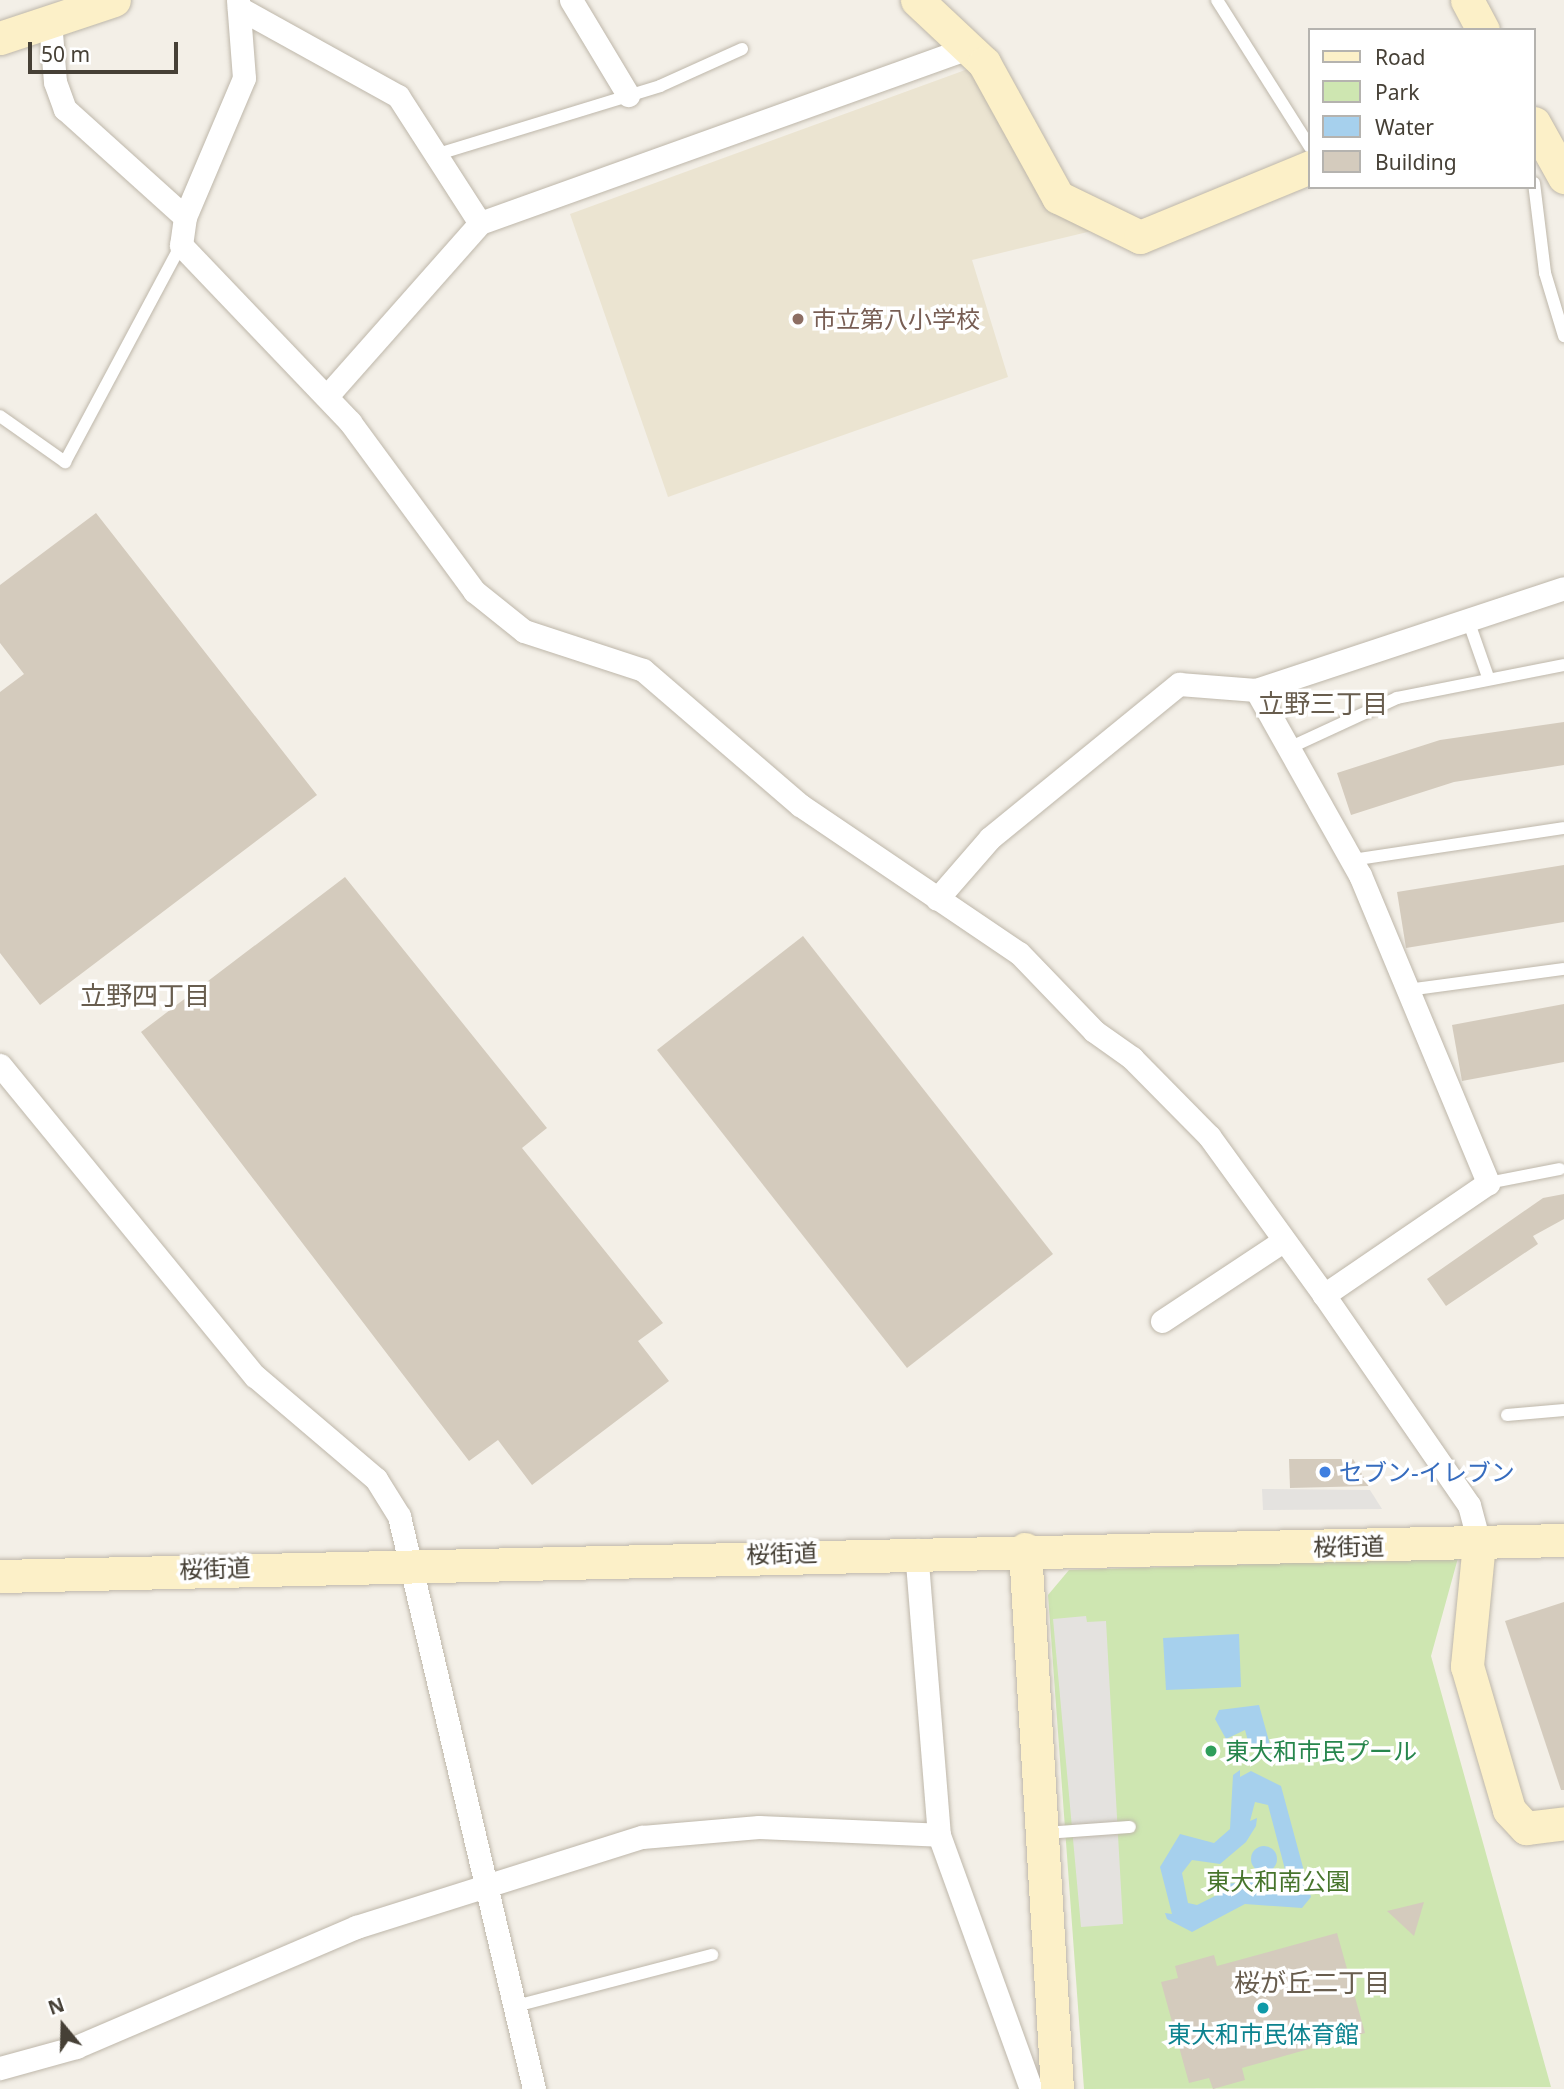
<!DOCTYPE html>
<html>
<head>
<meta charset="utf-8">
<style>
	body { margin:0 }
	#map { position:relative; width:1564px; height:2089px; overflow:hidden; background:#f3efe7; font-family:"Noto Sans","Noto Sans JP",sans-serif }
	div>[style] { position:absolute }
	.education>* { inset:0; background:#ebe4d1 }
	.green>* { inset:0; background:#cee6b1 }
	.parking>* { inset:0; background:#e4e2df }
	.water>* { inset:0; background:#a6d0ed }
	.round { border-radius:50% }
	.building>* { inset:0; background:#d4cbbd }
	.roads { filter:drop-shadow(0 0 2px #beb7aa) drop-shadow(0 0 2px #beb7aa) }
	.lane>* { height:12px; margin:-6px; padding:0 6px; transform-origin:6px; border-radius:6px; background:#fff }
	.street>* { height:23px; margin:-11.5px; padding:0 11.5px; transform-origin:11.5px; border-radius:11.5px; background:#fff }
	.secondary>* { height:33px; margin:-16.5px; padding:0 16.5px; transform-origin:16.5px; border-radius:16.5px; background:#fcf0c8 }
	.dots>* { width:19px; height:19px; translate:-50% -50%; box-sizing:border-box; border:4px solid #fff; border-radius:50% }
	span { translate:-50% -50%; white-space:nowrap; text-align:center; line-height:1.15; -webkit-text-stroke:7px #fff; paint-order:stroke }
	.education-label { font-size:24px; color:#785e54 }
	.left { translate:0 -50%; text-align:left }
	.shop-label { font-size:24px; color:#366cbe }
	.street-label { font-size:24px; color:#464036 }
	.leisure-label { font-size:24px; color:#27864d }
	.park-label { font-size:24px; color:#47752c }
	.culture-label { font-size:24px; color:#0d838f }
	.neighbourhood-label { font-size:26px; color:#685d4e }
	.legend { position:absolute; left:1308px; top:28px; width:228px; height:161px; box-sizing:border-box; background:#fff; border:2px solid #b5b3af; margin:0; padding:9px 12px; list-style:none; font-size:21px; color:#464036 }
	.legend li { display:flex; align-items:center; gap:14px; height:35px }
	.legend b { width:35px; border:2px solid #b5b3af }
	.north { position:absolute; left:28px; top:1991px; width:70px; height:70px; -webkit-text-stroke:5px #fff; paint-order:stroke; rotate:341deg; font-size:19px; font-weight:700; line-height:28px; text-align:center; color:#464036 }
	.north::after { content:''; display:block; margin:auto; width:24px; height:32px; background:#464036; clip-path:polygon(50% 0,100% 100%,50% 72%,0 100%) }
	.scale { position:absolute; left:28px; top:42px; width:150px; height:32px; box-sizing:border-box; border:4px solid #464036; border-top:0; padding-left:9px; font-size:21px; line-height:24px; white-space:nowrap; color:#464036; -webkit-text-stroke:5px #fff; paint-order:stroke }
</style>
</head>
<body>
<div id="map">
	<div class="education">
		<i style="clip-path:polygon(968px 69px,1100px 229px,972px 260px,1008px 377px,668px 497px,570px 214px)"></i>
	</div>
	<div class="green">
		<i style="clip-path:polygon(1458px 1558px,1431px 1656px,1551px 2087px,1084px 2089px,1048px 1595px,1069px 1570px)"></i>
	</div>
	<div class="parking">
		<i style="clip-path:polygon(1262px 1489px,1370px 1490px,1382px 1509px,1263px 1510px)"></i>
		<i style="clip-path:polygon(1086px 1616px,1087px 1622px,1106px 1621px,1123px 1924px,1081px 1927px,1053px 1619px)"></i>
	</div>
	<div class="water">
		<i style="clip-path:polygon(1239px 1634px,1241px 1687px,1166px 1690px,1163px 1638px)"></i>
		<i style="clip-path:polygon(1259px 1705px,1272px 1752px,1268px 1755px,1249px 1745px,1245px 1730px,1226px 1739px,1215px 1719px,1219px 1710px)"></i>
		<i style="clip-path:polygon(evenodd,1240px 1770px,1240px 1777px,1251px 1771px,1281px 1786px,1311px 1897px,1302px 1908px,1245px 1904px,1192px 1932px,1167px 1919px,1165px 1913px,1172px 1914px,1160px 1867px,1180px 1834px,1214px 1843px,1230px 1829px,1233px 1775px,1240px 1770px,1255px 1802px,1268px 1805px,1287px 1877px,1226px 1884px,1227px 1890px,1197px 1905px,1188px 1903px,1182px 1873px,1192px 1860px,1220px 1864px,1246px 1842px,1256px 1826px,1257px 1818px,1250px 1821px,1255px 1802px)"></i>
		<i class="round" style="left:1251px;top:1846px;width:26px;height:26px"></i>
	</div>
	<div class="building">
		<i style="clip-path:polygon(96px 513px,317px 795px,40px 1005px,0 953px,0 692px,24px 674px,0 643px,0 585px)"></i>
		<i style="clip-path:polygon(1564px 722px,1564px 765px,1454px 782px,1351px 815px,1337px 773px,1440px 740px)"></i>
		<i style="clip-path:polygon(1564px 865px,1564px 922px,1406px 948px,1397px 892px)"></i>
		<i style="clip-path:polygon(345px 877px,547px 1128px,522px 1148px,663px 1323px,638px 1341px,669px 1381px,532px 1485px,498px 1440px,469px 1461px,141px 1032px)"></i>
		<i style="clip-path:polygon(803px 936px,1053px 1254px,907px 1368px,657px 1050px)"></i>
		<i style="clip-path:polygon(1564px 1004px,1564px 1062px,1462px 1081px,1452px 1025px)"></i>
		<i style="clip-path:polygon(1564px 1194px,1564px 1219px,1533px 1236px,1538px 1244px,1446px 1306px,1427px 1279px,1543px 1198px)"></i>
		<i style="clip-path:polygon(1289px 1459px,1353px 1459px,1369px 1486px,1290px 1488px)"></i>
		<i style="clip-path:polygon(1564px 1602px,1564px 1790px,1561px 1790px,1505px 1621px)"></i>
		<i style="clip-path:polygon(1424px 1902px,1414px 1936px,1387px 1911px)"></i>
		<i style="clip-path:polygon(1337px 1933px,1365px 2033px,1242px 2068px,1245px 2080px,1213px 2089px,1209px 2078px,1189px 2083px,1161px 1982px,1178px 1978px,1175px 1966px,1214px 1955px,1217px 1966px)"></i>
	</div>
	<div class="roads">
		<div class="lane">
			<i style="left:1217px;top:0;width:174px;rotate:57.7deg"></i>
			<i style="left:435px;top:155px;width:235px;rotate:-17deg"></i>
			<i style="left:660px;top:86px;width:90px;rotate:-24.3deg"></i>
			<i style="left:1534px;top:183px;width:91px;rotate:83deg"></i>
			<i style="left:1545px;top:273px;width:66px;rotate:73.2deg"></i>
			<i style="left:0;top:416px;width:80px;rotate:35.3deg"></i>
			<i style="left:65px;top:462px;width:246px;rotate:-61.9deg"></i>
			<i style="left:1468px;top:620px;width:60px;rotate:70.7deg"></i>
			<i style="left:1289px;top:748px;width:119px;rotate:-24.8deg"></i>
			<i style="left:1397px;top:698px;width:170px;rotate:-11.2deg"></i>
			<i style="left:1352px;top:860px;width:214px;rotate:-8.6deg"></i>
			<i style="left:1408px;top:990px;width:157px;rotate:-7.7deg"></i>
			<i style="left:1488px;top:1183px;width:73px;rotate:-11deg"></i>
			<i style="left:1507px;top:1415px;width:57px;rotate:-5deg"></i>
			<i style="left:1044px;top:1833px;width:86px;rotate:-4deg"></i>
			<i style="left:512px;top:2007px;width:207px;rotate:-14.6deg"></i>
		</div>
		<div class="street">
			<i style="left:238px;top:0;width:78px;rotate:85.6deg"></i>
			<i style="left:244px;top:78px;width:151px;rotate:113deg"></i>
			<i style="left:185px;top:217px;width:28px;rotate:98deg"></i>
			<i style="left:181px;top:245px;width:245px;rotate:46.3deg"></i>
			<i style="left:350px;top:422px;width:210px;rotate:53.7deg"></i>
			<i style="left:474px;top:591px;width:64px;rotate:38.7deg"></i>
			<i style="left:524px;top:631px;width:125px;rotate:18.1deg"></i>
			<i style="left:643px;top:670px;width:207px;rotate:40.7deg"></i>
			<i style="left:800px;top:805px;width:264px;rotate:34.1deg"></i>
			<i style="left:1019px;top:953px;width:108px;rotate:46.1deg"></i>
			<i style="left:1094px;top:1031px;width:47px;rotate:35.4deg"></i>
			<i style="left:1132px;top:1058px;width:110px;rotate:45.4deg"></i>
			<i style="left:1209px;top:1136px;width:196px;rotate:54.1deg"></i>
			<i style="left:1324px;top:1295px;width:255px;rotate:55.4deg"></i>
			<i style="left:1469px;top:1505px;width:39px;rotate:75deg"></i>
			<i style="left:571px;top:0;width:111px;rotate:59deg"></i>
			<i style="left:239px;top:8px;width:182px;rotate:29deg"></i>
			<i style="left:398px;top:96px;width:151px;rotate:57.2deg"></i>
			<i style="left:480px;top:223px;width:518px;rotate:-19.73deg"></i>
			<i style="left:50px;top:21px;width:61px;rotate:85.3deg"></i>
			<i style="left:55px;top:82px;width:29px;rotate:70deg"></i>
			<i style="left:65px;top:109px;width:161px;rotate:42deg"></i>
			<i style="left:327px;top:396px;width:231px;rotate:-48.5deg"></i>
			<i style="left:1256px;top:690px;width:212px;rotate:60.7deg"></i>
			<i style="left:1360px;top:875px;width:334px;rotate:67.4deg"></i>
			<i style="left:1488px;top:1183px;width:199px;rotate:145.7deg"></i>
			<i style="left:937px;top:899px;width:81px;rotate:-49deg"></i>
			<i style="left:990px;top:838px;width:244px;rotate:-39.2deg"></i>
			<i style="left:1179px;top:684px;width:77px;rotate:4.5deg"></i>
			<i style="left:1256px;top:690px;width:324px;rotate:-18.3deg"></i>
			<i style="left:0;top:1065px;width:402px;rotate:50.7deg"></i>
			<i style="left:255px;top:1376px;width:159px;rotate:40.4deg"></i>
			<i style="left:376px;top:1479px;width:44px;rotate:58.1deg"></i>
			<i style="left:399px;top:1516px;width:589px;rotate:76.74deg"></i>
			<i style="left:1162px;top:1321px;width:145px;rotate:-33.5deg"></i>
			<i style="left:916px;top:1550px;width:286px;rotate:85.4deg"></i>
			<i style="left:939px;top:1835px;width:270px;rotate:70.1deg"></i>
			<i style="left:0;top:2068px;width:79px;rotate:-15.4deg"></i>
			<i style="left:76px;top:2047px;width:305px;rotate:-23.2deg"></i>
			<i style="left:356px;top:1927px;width:300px;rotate:-17.5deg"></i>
			<i style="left:642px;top:1837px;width:117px;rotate:-4.9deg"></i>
			<i style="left:759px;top:1827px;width:180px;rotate:2.5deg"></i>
		</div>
		<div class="secondary">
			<i style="left:917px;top:0;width:92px;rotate:43.2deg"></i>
			<i style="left:984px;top:63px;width:153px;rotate:61.1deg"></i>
			<i style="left:1058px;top:197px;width:91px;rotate:26deg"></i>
			<i style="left:1140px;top:237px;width:184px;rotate:-22.4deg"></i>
			<i style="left:1467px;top:0;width:34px;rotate:62deg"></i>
			<i style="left:0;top:38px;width:120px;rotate:-18.4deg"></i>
			<i style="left:1534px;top:123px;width:62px;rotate:60.9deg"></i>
			<i style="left:1479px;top:1543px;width:124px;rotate:95.6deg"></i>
			<i style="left:1467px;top:1666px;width:150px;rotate:73.7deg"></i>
			<i style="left:1509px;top:1810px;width:25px;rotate:47deg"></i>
			<i style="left:1526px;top:1828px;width:38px;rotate:-7deg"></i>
			<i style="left:1025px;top:1549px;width:541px;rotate:86.61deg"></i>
			<i style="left:0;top:1576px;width:1564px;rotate:-1.32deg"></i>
		</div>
	</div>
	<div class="dots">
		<i style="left:798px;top:319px;background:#8d6e63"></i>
		<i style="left:1325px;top:1472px;background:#3f7fe0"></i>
		<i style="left:1211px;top:1751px;background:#2e9e5b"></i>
		<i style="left:1263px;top:2008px;background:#0f9aa8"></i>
	</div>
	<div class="education-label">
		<span class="left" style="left:812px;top:319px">市立第八小学校</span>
	</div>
	<div class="shop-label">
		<span class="left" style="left:1339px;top:1472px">セブン-イレブン</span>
	</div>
	<div class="street-label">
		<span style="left:1349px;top:1546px;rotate:-1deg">桜街道</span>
		<span style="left:782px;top:1553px;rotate:-2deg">桜街道</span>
		<span style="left:215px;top:1568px;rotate:-2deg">桜街道</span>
	</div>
	<div class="leisure-label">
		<span class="left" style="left:1225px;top:1751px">東大和市民プール</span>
	</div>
	<div class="park-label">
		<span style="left:1278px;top:1881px">東大和南公園</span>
	</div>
	<div class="culture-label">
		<span style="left:1263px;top:2034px">東大和市民体育館</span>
	</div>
	<div class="neighbourhood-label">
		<span style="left:1323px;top:704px">立野三丁目</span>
		<span style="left:145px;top:996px">立野四丁目</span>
		<span style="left:1312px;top:1983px">桜が丘二丁目</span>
	</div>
	<ul class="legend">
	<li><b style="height:9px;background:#fcf0c8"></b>Road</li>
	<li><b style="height:19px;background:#cee6b1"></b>Park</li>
	<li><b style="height:19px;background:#a6d0ed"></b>Water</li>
	<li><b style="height:19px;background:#d4cbbd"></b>Building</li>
	</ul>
	<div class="north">N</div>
	<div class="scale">50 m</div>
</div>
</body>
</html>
